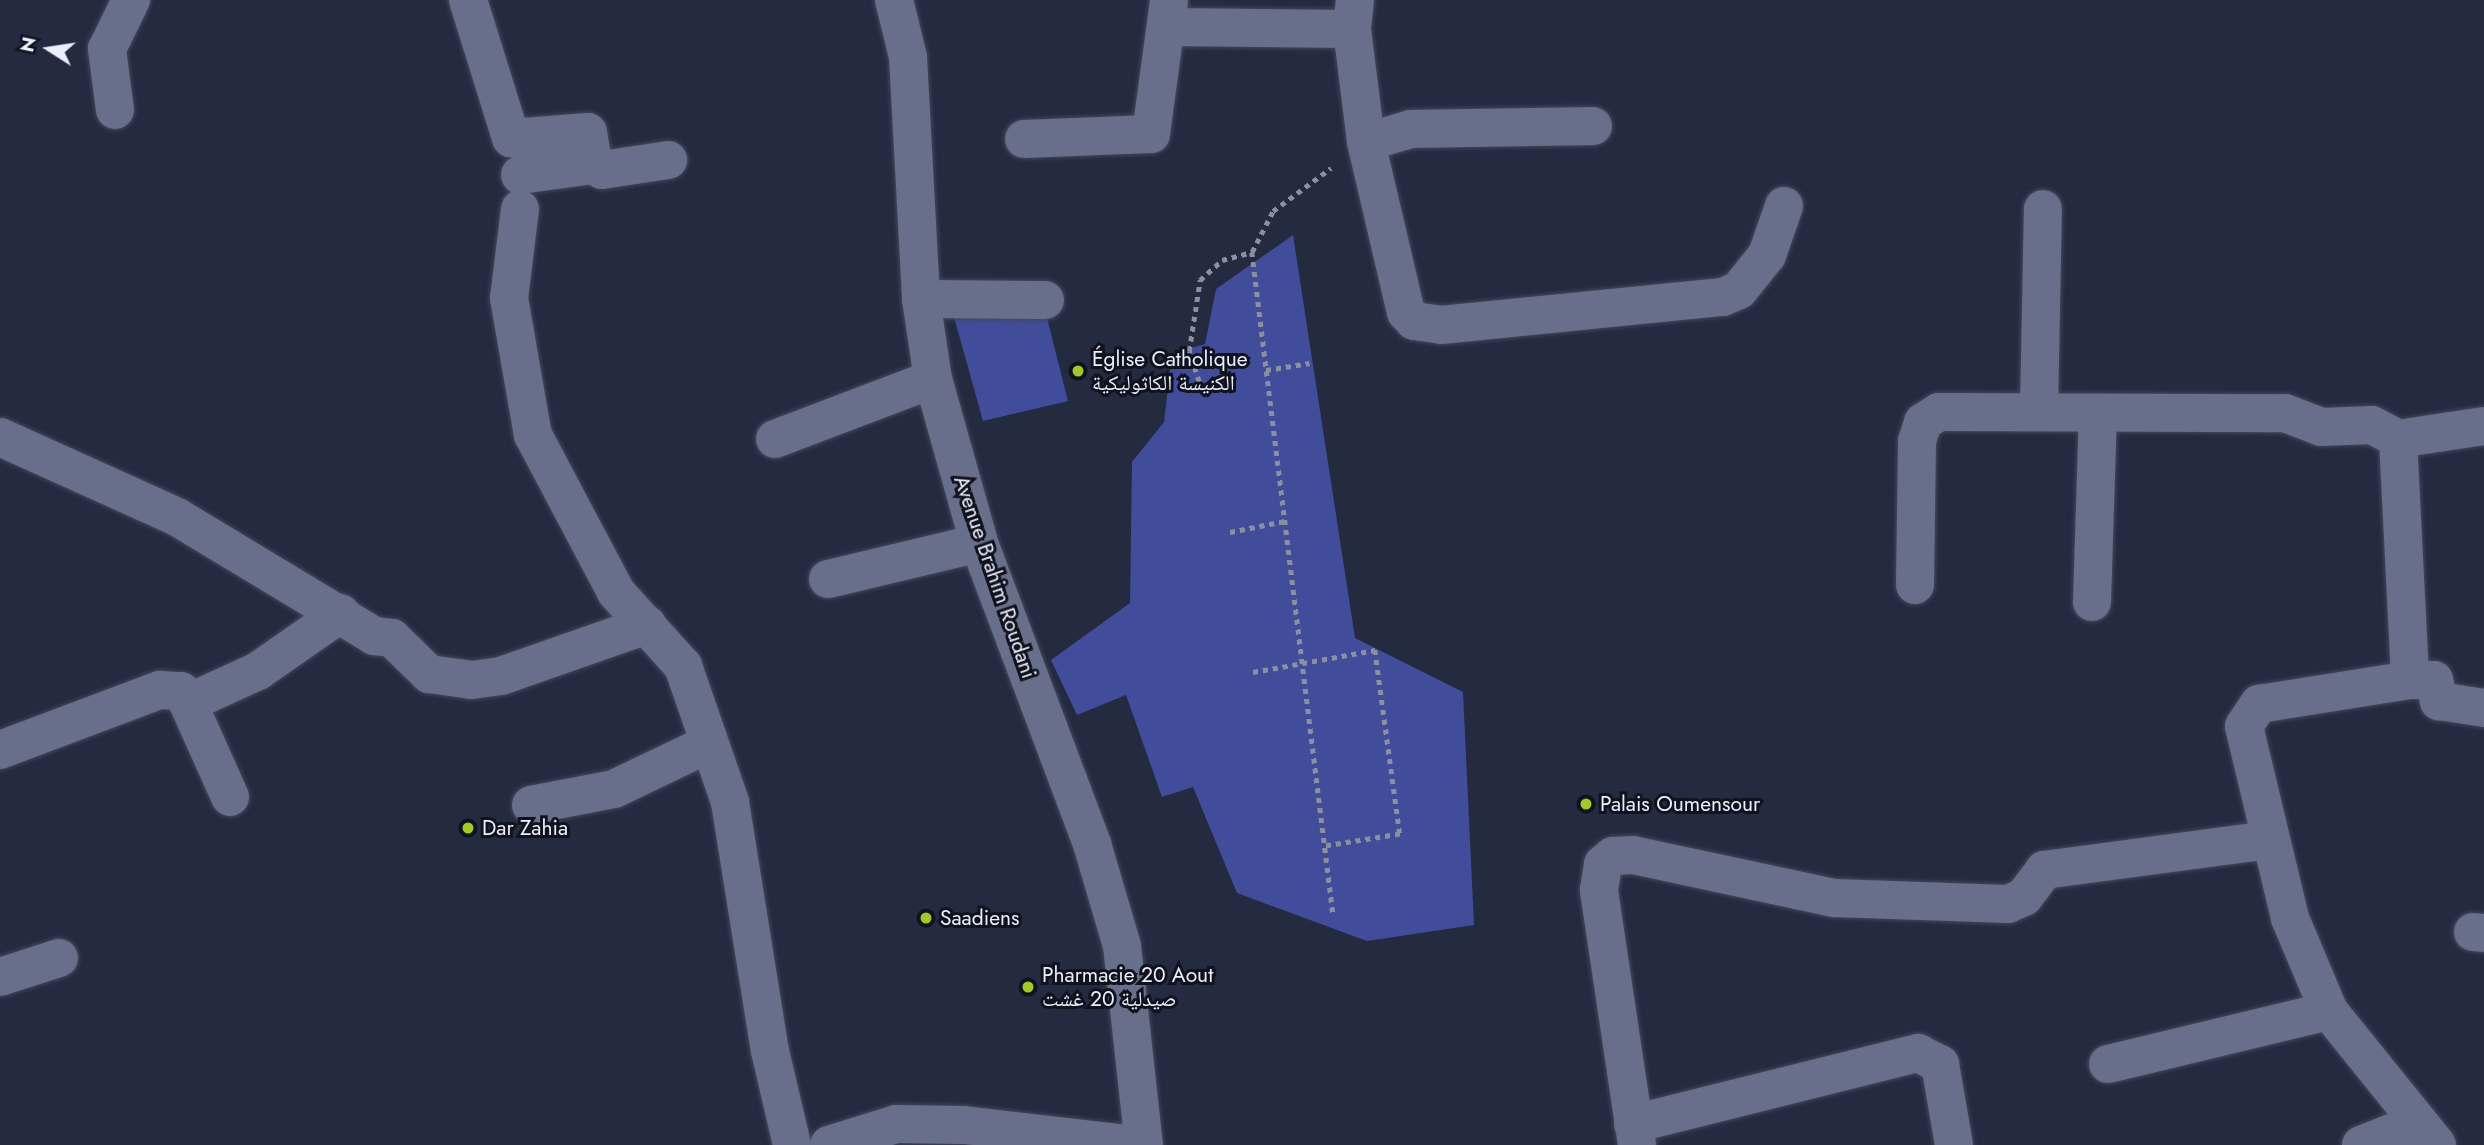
<!DOCTYPE html>
<html>
<head>
<meta charset="utf-8">
<style>
	body { margin:0 }
	#map { position:relative; width:2484px; height:1145px; overflow:hidden; background:#242a40; font-family:Jost,"Noto Naskh Arabic",sans-serif }
	div>[style] { position:absolute }
	.forest>* { inset:0; background:#414d9a }
	.path>* { height:4.5px; margin-top:-2.25px; transform-origin:0; background:repeating-linear-gradient(90deg,#8a8fa1 0 5px,transparent 0 10px) }
	.roads { filter:drop-shadow(0 0 2px #43475a) drop-shadow(0 0 2px #43475a) }
	.minor>* { height:38px; margin:-19px; padding:0 19px; transform-origin:19px; border-radius:19px; background:#686f8a }
	.dots>* { width:19px; height:19px; translate:-50% -50%; box-sizing:border-box; border:4px solid #10131d; border-radius:50% }
	span { translate:-50% -50%; white-space:nowrap; text-align:center; line-height:1.15; -webkit-text-stroke:6px #10131d; paint-order:stroke }
	.poi-label { font-size:21px; color:#eaeefe }
	.left { translate:0 -50%; text-align:left }
	.street-label { font-size:21px; color:#eaeefe }
	.north { position:absolute; left:14px; top:14px; width:70px; height:70px; -webkit-text-stroke:5px #10131d; paint-order:stroke; rotate:282deg; font-size:19px; font-weight:700; line-height:28px; text-align:center; color:#eaeefe }
	.north::after { content:''; display:block; margin:auto; width:24px; height:32px; background:#eaeefe; clip-path:polygon(50% 0,100% 100%,50% 72%,0 100%) }
</style>
</head>
<body>
<div id="map">
	<div class="forest">
		<i style="clip-path:polygon(1293px 235px,1355px 638px,1463px 692px,1474px 925px,1367px 941px,1237px 893px,1193px 787px,1162px 797px,1126px 695px,1077px 715px,1051px 660px,1130px 603px,1132px 462px,1164px 422px,1172px 354px,1205px 344px,1216px 289px)"></i>
		<i style="clip-path:polygon(952px 310px,1045px 310px,1068px 401px,983px 421px)"></i>
	</div>
	<div class="path">
		<i style="left:1252px;top:252px;width:667px;rotate:83.02deg"></i>
		<i style="left:1266px;top:370px;width:44px;rotate:-9.2deg"></i>
		<i style="left:1202px;top:391px;width:42px;rotate:-108deg"></i>
		<i style="left:1189px;top:351px;width:72px;rotate:-81.2deg"></i>
		<i style="left:1200px;top:280px;width:30px;rotate:-42deg"></i>
		<i style="left:1222px;top:260px;width:31px;rotate:-15deg"></i>
		<i style="left:1252px;top:252px;width:46px;rotate:-62.9deg"></i>
		<i style="left:1273px;top:211px;width:72px;rotate:-36.6deg"></i>
		<i style="left:1230px;top:532px;width:56px;rotate:-11.3deg"></i>
		<i style="left:1253px;top:672px;width:124px;rotate:-10.2deg"></i>
		<i style="left:1375px;top:650px;width:186px;rotate:82.3deg"></i>
		<i style="left:1400px;top:834px;width:76px;rotate:170.9deg"></i>
	</div>
	<div class="roads">
		<div class="minor">
			<i style="left:468px;top:0;width:145px;rotate:72.7deg"></i>
			<i style="left:511px;top:138px;width:77px;rotate:-4.5deg"></i>
			<i style="left:588px;top:132px;width:33px;rotate:81deg"></i>
			<i style="left:593px;top:165px;width:10px;rotate:29deg"></i>
			<i style="left:602px;top:170px;width:67px;rotate:-8.6deg"></i>
			<i style="left:894px;top:0;width:59px;rotate:76.2deg"></i>
			<i style="left:908px;top:57px;width:242px;rotate:86.9deg"></i>
			<i style="left:921px;top:299px;width:81px;rotate:81.5deg"></i>
			<i style="left:933px;top:379px;width:170px;rotate:74.3deg"></i>
			<i style="left:979px;top:543px;width:322px;rotate:69.4deg"></i>
			<i style="left:1092px;top:844px;width:106px;rotate:73.6deg"></i>
			<i style="left:1122px;top:946px;width:200px;rotate:83.7deg"></i>
			<i style="left:1355px;top:0;width:29px;rotate:96deg"></i>
			<i style="left:1352px;top:29px;width:114px;rotate:82.9deg"></i>
			<i style="left:1366px;top:142px;width:175px;rotate:76.8deg"></i>
			<i style="left:1406px;top:312px;width:12px;rotate:48deg"></i>
			<i style="left:1414px;top:321px;width:27px;rotate:8deg"></i>
			<i style="left:1441px;top:325px;width:283px;rotate:-5.7deg"></i>
			<i style="left:1723px;top:297px;width:17px;rotate:-24deg"></i>
			<i style="left:1739px;top:290px;width:45px;rotate:-51.3deg"></i>
			<i style="left:1767px;top:255px;width:52px;rotate:-70.9deg"></i>
			<i style="left:1167px;top:27px;width:185px;rotate:0.6deg"></i>
			<i style="left:115px;top:110px;width:62px;rotate:-97.5deg"></i>
			<i style="left:107px;top:49px;width:55px;rotate:-63.9deg"></i>
			<i style="left:1024px;top:139px;width:127px;rotate:-2.3deg"></i>
			<i style="left:1151px;top:134px;width:135px;rotate:-82.3deg"></i>
			<i style="left:1366px;top:142px;width:47px;rotate:-16.1deg"></i>
			<i style="left:1411px;top:129px;width:182px;rotate:-0.9deg"></i>
			<i style="left:520px;top:175px;width:74px;rotate:-7.8deg"></i>
			<i style="left:520px;top:209px;width:90px;rotate:97deg"></i>
			<i style="left:509px;top:298px;width:139px;rotate:80.1deg"></i>
			<i style="left:533px;top:435px;width:178px;rotate:62.1deg"></i>
			<i style="left:616px;top:592px;width:100px;rotate:47.8deg"></i>
			<i style="left:683px;top:666px;width:144px;rotate:70.9deg"></i>
			<i style="left:730px;top:802px;width:252px;rotate:80.9deg"></i>
			<i style="left:770px;top:1051px;width:97px;rotate:76.8deg"></i>
			<i style="left:921px;top:299px;width:124px;rotate:0.5deg"></i>
			<i style="left:2039px;top:412px;width:203px;rotate:-88.9deg"></i>
			<i style="left:0;top:437px;width:194px;rotate:24.3deg"></i>
			<i style="left:177px;top:517px;width:230px;rotate:31.1deg"></i>
			<i style="left:374px;top:636px;width:18px;rotate:6deg"></i>
			<i style="left:392px;top:638px;width:52px;rotate:44.2deg"></i>
			<i style="left:429px;top:674px;width:43px;rotate:7.9deg"></i>
			<i style="left:472px;top:680px;width:29px;rotate:-8deg"></i>
			<i style="left:501px;top:676px;width:155px;rotate:-19.3deg"></i>
			<i style="left:775px;top:439px;width:169px;rotate:-20.8deg"></i>
			<i style="left:2398px;top:439px;width:241px;rotate:87.1deg"></i>
			<i style="left:828px;top:579px;width:155px;rotate:-13.4deg"></i>
			<i style="left:1915px;top:585px;width:144px;rotate:-89.2deg"></i>
			<i style="left:1917px;top:441px;width:20px;rotate:-72deg"></i>
			<i style="left:1923px;top:422px;width:19px;rotate:-32deg"></i>
			<i style="left:1939px;top:412px;width:346px;rotate:0.2deg"></i>
			<i style="left:2285px;top:413px;width:39px;rotate:21deg"></i>
			<i style="left:2321px;top:427px;width:51px;rotate:-2.2deg"></i>
			<i style="left:2372px;top:425px;width:30px;rotate:28deg"></i>
			<i style="left:2398px;top:439px;width:87px;rotate:-8.6deg"></i>
			<i style="left:2092px;top:602px;width:189px;rotate:-88.2deg"></i>
			<i style="left:188px;top:703px;width:103px;rotate:65.9deg"></i>
			<i style="left:0;top:750px;width:171px;rotate:-20.6deg"></i>
			<i style="left:160px;top:690px;width:21px;rotate:3deg"></i>
			<i style="left:181px;top:691px;width:14px;rotate:60deg"></i>
			<i style="left:188px;top:703px;width:77px;rotate:-24.6deg"></i>
			<i style="left:258px;top:671px;width:101px;rotate:-34.9deg"></i>
			<i style="left:531px;top:805px;width:85px;rotate:-10.9deg"></i>
			<i style="left:614px;top:789px;width:104px;rotate:-25.6deg"></i>
			<i style="left:2473px;top:932px;width:11px;rotate:5deg"></i>
			<i style="left:0;top:977px;width:62px;rotate:-17.9deg"></i>
			<i style="left:2108px;top:1064px;width:227px;rotate:-13.5deg"></i>
			<i style="left:1633px;top:1124px;width:294px;rotate:-14deg"></i>
			<i style="left:1918px;top:1053px;width:25px;rotate:27deg"></i>
			<i style="left:1940px;top:1064px;width:82px;rotate:80.2deg"></i>
			<i style="left:829px;top:1145px;width:70px;rotate:-17.4deg"></i>
			<i style="left:896px;top:1124px;width:68px;rotate:0.8deg"></i>
			<i style="left:964px;top:1125px;width:174px;rotate:6.6deg"></i>
			<i style="left:1637px;top:1145px;width:258px;rotate:-98.5deg"></i>
			<i style="left:1599px;top:890px;width:26px;rotate:-81deg"></i>
			<i style="left:1603px;top:864px;width:13px;rotate:-39deg"></i>
			<i style="left:1613px;top:856px;width:20px;rotate:-3deg"></i>
			<i style="left:1633px;top:855px;width:206px;rotate:12.1deg"></i>
			<i style="left:1834px;top:898px;width:174px;rotate:2deg"></i>
			<i style="left:2008px;top:904px;width:17px;rotate:-24deg"></i>
			<i style="left:2024px;top:897px;width:34px;rotate:-53deg"></i>
			<i style="left:2044px;top:870px;width:226px;rotate:-7.6deg"></i>
			<i style="left:2361px;top:1145px;width:62px;rotate:-21.6deg"></i>
			<i style="left:2437px;top:1145px;width:172px;rotate:-128.9deg"></i>
			<i style="left:2329px;top:1011px;width:101px;rotate:-112.8deg"></i>
			<i style="left:2290px;top:918px;width:197px;rotate:-103.5deg"></i>
			<i style="left:2244px;top:726px;width:27px;rotate:-56deg"></i>
			<i style="left:2259px;top:704px;width:153px;rotate:-9deg"></i>
			<i style="left:2410px;top:680px;width:24px"></i>
			<i style="left:2434px;top:680px;width:22px;rotate:77deg"></i>
			<i style="left:2439px;top:701px;width:46px;rotate:8.8deg"></i>
		</div>
	</div>
	<div class="dots">
		<i style="left:1078px;top:371px;background:#a1c929"></i>
		<i style="left:1586px;top:804px;background:#a1c929"></i>
		<i style="left:468px;top:828px;background:#a1c929"></i>
		<i style="left:926px;top:918px;background:#a1c929"></i>
		<i style="left:1028px;top:987px;background:#a1c929"></i>
	</div>
	<div class="poi-label">
		<span class="left" style="left:1092px;top:371px">Église Catholique<br>الكنيسة الكاثوليكية</span>
		<span class="left" style="left:1600px;top:804px">Palais Oumensour</span>
		<span class="left" style="left:482px;top:828px">Dar Zahia</span>
		<span class="left" style="left:940px;top:918px">Saadiens</span>
		<span class="left" style="left:1042px;top:987px">Pharmacie 20 Aout<br>صيدلية 20 غشت</span>
	</div>
	<div class="street-label">
		<span style="left:995px;top:577px;rotate:71deg">Avenue Brahim Roudani</span>
	</div>
	<div class="north">N</div>
</div>
</body>
</html>
